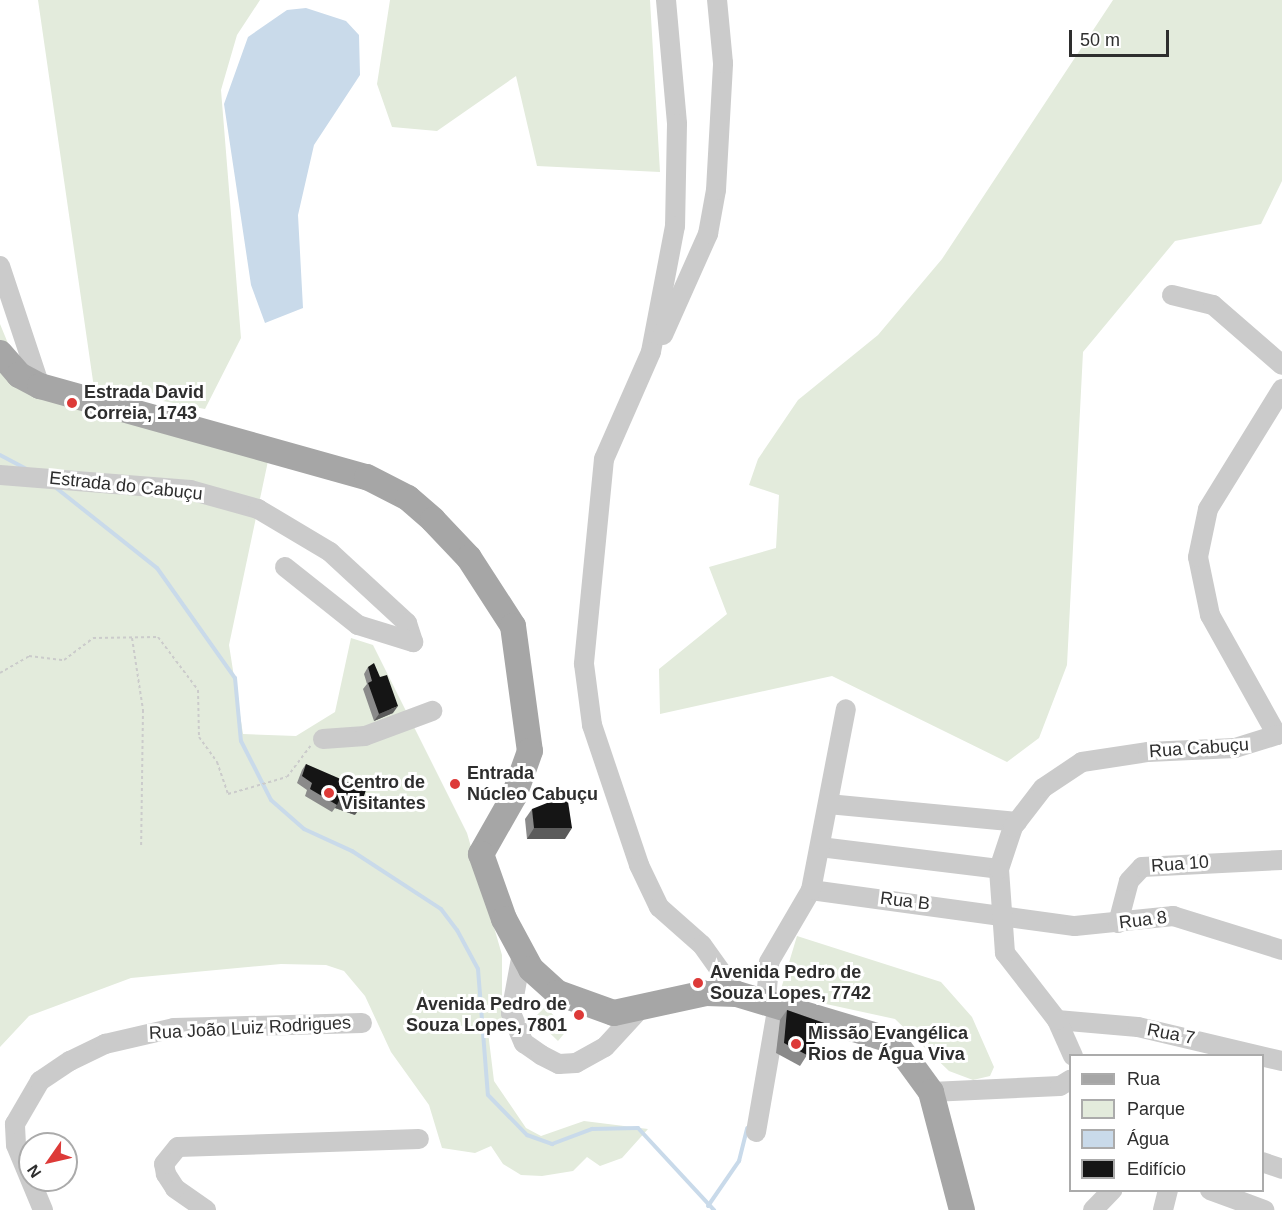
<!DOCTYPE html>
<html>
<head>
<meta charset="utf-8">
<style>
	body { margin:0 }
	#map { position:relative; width:1282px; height:1210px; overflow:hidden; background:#fff; font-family:Helvetica,sans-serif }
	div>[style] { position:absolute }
	.green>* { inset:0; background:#e3ebdc }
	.water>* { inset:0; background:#c9daea }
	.stream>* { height:4px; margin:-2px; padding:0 2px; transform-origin:2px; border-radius:2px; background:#c9daea }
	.path>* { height:2px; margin-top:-1px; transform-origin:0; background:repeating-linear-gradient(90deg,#cbcbcb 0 3px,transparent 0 6px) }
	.minor>* { height:20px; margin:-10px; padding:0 10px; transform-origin:10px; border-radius:10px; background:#cbcbcb }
	.major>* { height:26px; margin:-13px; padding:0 13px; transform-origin:13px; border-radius:13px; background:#a6a6a6 }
	.wall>* { inset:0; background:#8a8a8a }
	.shaded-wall>* { inset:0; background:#5b5b5b }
	.building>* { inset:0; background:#151515 }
	.dots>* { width:16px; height:16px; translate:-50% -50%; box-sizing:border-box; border:3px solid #fff; border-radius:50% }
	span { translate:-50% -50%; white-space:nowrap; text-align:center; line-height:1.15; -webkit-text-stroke:6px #fff; paint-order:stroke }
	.poi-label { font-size:18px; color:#2e2e2e; font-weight:700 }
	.left { translate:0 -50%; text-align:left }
	.right { translate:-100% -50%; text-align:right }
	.street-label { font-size:18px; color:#2e2e2e }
	.legend { position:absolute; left:1069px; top:1054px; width:195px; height:138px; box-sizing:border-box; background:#fff; border:2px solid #ababab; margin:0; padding:8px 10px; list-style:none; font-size:18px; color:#2e2e2e }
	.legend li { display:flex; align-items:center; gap:12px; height:30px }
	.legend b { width:30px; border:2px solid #ababab }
	.north { position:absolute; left:18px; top:1132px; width:60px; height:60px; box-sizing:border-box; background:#fff; border:2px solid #ababab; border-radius:50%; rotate:236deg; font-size:16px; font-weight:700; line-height:24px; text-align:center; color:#2e2e2e }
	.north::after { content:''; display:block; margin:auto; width:21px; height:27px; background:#dd3a38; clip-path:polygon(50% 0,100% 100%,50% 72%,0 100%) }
	.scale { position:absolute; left:1069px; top:30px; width:100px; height:27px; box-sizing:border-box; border:3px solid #2e2e2e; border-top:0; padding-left:8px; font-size:18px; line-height:21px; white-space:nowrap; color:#2e2e2e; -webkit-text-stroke:4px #fff; paint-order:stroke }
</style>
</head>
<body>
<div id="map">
	<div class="green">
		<i style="clip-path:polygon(38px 0,260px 0,237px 35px,221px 90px,241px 338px,205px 409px,94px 388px)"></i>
		<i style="clip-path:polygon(390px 0,650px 0,660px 172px,537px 166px,516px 76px,437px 131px,392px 127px,377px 84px)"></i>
		<i style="clip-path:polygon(1113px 0,1282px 0,1282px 181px,1261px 224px,1175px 241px,1083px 352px,1067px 665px,1039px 738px,1007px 762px,832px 676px,660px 714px,659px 669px,727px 614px,709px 567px,776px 548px,779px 495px,749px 485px,758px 459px,798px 400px,878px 335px,942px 259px)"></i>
		<i style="clip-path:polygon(0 324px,28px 392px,268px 461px,229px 645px,243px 734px,296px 736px,335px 712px,351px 638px,373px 645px,467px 833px,502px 955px,502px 1018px,488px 1032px,494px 1081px,526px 1128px,541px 1136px,584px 1121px,648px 1129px,622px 1158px,600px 1166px,587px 1157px,573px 1171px,542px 1176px,521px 1175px,503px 1164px,491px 1146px,475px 1153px,442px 1148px,429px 1105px,391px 1052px,365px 996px,344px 971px,326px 965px,281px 964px,131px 978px,29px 1016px,0 1047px)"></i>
		<i style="clip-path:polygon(797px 936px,941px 982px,972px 1017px,994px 1067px,990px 1076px,973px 1080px,949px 1071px,895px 1019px,803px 999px,781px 989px)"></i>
		<i style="clip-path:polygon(545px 1007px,568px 1029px,558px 1041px,534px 1018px)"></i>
	</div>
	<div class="water">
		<i style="clip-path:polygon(306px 8px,346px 21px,359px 35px,360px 75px,314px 145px,298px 215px,303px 308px,265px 323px,251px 285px,224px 104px,248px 37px,287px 10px)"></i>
	</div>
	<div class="stream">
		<i style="left:0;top:455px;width:30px;rotate:28deg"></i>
		<i style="left:55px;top:487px;width:130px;rotate:38.5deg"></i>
		<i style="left:157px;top:568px;width:135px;rotate:54.7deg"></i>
		<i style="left:235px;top:678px;width:63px;rotate:84.6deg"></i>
		<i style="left:241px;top:741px;width:66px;rotate:63deg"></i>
		<i style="left:271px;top:800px;width:44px;rotate:41.3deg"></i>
		<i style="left:304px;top:829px;width:53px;rotate:24.6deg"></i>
		<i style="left:352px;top:851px;width:106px;rotate:33.1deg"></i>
		<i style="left:441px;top:909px;width:26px;rotate:53deg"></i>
		<i style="left:457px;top:930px;width:44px;rotate:61.7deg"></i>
		<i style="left:478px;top:969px;width:126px;rotate:85.5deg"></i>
		<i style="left:488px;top:1095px;width:56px;rotate:45.7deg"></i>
		<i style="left:527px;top:1135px;width:27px;rotate:20deg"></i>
		<i style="left:552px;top:1144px;width:43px;rotate:-20.6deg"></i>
		<i style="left:592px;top:1129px;width:46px;rotate:-1.2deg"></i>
		<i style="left:638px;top:1128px;width:112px;rotate:47.2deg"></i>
		<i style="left:708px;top:1206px;width:55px;rotate:-55.4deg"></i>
		<i style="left:739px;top:1161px;width:34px;rotate:-76deg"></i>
	</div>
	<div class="path">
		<i style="left:132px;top:638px;width:73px;rotate:81.3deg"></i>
		<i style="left:143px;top:710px;width:137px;rotate:90.8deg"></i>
		<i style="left:0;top:673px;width:34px;rotate:-30deg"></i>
		<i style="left:29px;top:656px;width:35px;rotate:7deg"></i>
		<i style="left:64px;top:660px;width:36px;rotate:-37deg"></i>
		<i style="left:93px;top:638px;width:65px;rotate:-0.9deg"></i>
		<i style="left:158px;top:637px;width:66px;rotate:53deg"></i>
		<i style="left:198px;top:690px;width:47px;rotate:88.8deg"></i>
		<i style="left:199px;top:737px;width:31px;rotate:54deg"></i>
		<i style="left:217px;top:762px;width:34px;rotate:71deg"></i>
		<i style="left:228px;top:794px;width:61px;rotate:-16.1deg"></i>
		<i style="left:287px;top:777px;width:39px;rotate:-53deg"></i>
	</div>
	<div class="minor">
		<i style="left:666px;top:0;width:124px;rotate:84.9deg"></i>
		<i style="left:677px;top:124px;width:102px;rotate:91.1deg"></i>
		<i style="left:675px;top:226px;width:128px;rotate:100.8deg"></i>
		<i style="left:651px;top:352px;width:117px;rotate:113.7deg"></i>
		<i style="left:604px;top:459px;width:206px;rotate:95.6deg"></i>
		<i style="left:584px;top:664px;width:62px;rotate:82.5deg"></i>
		<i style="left:592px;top:725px;width:148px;rotate:71.4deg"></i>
		<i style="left:639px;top:865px;width:47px;rotate:64.5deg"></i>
		<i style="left:659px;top:907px;width:57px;rotate:41.5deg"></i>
		<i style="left:702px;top:945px;width:60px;rotate:54.5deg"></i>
		<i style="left:0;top:266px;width:126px;rotate:71.6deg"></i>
		<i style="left:1172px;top:295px;width:42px;rotate:13.7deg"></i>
		<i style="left:1213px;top:305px;width:91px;rotate:41deg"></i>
		<i style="left:663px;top:335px;width:111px;rotate:-66deg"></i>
		<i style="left:708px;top:234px;width:45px;rotate:-79.7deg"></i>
		<i style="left:716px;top:190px;width:127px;rotate:-86.8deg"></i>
		<i style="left:723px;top:63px;width:63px;rotate:-95.4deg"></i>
		<i style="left:0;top:475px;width:191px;rotate:4.5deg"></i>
		<i style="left:190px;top:490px;width:71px;rotate:15.6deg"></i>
		<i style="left:258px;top:509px;width:84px;rotate:30.8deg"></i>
		<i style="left:330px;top:552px;width:105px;rotate:42.7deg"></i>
		<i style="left:407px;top:623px;width:20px;rotate:72deg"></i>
		<i style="left:285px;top:567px;width:93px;rotate:38.5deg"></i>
		<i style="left:358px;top:625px;width:58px;rotate:17.2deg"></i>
		<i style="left:1277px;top:735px;width:137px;rotate:-119.2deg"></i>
		<i style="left:1210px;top:615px;width:59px;rotate:-101.7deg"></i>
		<i style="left:1198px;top:557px;width:49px;rotate:-78.2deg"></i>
		<i style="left:1208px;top:509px;width:141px;rotate:-58.3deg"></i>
		<i style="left:323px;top:739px;width:42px;rotate:-4.1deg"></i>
		<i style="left:365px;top:736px;width:72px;rotate:-20.5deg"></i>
		<i style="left:828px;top:804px;width:190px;rotate:5.4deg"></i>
		<i style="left:820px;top:847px;width:180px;rotate:7deg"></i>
		<i style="left:811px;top:890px;width:266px;rotate:7.8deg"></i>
		<i style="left:1075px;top:926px;width:99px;rotate:-5.8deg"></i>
		<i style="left:1173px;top:916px;width:114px;rotate:17.3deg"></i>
		<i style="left:1118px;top:923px;width:43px;rotate:-75.3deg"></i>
		<i style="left:1129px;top:881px;width:19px;rotate:-47deg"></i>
		<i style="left:1142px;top:867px;width:140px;rotate:-2.9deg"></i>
		<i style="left:522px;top:953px;width:61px;rotate:100.4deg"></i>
		<i style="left:511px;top:1013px;width:33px;rotate:67deg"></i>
		<i style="left:524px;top:1043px;width:21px;rotate:35deg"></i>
		<i style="left:541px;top:1055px;width:20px;rotate:27deg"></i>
		<i style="left:559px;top:1064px;width:17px;rotate:-3deg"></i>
		<i style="left:576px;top:1063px;width:33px;rotate:-29deg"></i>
		<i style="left:605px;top:1047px;width:52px;rotate:-47.4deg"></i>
		<i style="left:766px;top:1000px;width:38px;rotate:-85deg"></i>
		<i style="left:769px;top:962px;width:83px;rotate:-59.7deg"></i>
		<i style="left:811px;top:890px;width:184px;rotate:-79.1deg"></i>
		<i style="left:1057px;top:1020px;width:81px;rotate:4.9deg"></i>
		<i style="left:1138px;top:1027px;width:148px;rotate:13.3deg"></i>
		<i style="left:1073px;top:1056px;width:39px;rotate:-114deg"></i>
		<i style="left:1057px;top:1020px;width:85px;rotate:-127.8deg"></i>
		<i style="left:1005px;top:953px;width:84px;rotate:-94.1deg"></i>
		<i style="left:999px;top:869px;width:44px;rotate:-71.6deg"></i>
		<i style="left:1013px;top:827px;width:49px;rotate:-52.4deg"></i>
		<i style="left:1043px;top:788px;width:47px;rotate:-33.7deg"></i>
		<i style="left:1082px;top:762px;width:67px;rotate:-8.6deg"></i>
		<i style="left:1148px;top:752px;width:87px;rotate:-2.6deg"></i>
		<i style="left:1235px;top:748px;width:44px;rotate:-17.2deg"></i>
		<i style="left:931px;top:1092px;width:129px;rotate:-2.7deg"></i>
		<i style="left:1060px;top:1086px;width:12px;rotate:-31deg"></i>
		<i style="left:756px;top:1132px;width:130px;rotate:-80.2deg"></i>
		<i style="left:1262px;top:1162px;width:21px;rotate:19deg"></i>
		<i style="left:1210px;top:1190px;width:58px;rotate:20.3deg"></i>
		<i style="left:43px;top:1210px;width:70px;rotate:-112.6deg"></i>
		<i style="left:16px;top:1145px;width:21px;rotate:-93deg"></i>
		<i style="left:15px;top:1124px;width:50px;rotate:-59.8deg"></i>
		<i style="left:40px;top:1081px;width:36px;rotate:-34deg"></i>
		<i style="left:70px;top:1061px;width:39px;rotate:-26deg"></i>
		<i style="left:105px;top:1044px;width:71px;rotate:-13.1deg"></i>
		<i style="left:174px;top:1028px;width:188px;rotate:-1.5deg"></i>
		<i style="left:206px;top:1210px;width:38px;rotate:-145deg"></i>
		<i style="left:175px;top:1188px;width:17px;rotate:-123deg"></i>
		<i style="left:166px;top:1174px;width:10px;rotate:-101deg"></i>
		<i style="left:164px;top:1164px;width:22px;rotate:-51deg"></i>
		<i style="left:178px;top:1147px;width:241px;rotate:-1.9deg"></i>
		<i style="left:1093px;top:1210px;width:28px;rotate:-46deg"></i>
		<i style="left:1163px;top:1210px;width:21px;rotate:-76deg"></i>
	</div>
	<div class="major">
		<i style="left:0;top:353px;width:29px;rotate:49deg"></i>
		<i style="left:19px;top:375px;width:24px;rotate:28deg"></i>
		<i style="left:40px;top:386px;width:339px;rotate:15.6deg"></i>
		<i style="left:367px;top:477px;width:46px;rotate:27.1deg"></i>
		<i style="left:408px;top:498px;width:33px;rotate:41deg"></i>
		<i style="left:433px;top:520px;width:52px;rotate:46.5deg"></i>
		<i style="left:469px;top:558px;width:81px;rotate:57.1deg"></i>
		<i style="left:513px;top:626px;width:126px;rotate:82.3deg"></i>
		<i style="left:530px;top:751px;width:48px;rotate:109.6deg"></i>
		<i style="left:514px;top:796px;width:67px;rotate:119.6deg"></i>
		<i style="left:481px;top:854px;width:69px;rotate:70.5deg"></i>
		<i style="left:504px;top:919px;width:57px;rotate:61.6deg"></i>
		<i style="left:531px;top:969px;width:36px;rotate:42deg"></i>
		<i style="left:558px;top:993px;width:59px;rotate:19.7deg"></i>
		<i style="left:614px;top:1013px;width:94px;rotate:-12.3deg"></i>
		<i style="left:706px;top:993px;width:31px;rotate:2deg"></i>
		<i style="left:737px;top:994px;width:164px;rotate:16.7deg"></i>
		<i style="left:894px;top:1041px;width:63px;rotate:54deg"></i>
		<i style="left:931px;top:1092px;width:122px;rotate:75.3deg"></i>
	</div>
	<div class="wall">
		<i style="clip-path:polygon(368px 667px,393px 713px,374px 721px,363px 689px,367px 684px,364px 674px)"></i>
		<i style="clip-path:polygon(306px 764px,355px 815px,335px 808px,332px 812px,305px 796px,307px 790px,297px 783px,302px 770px)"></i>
		<i style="clip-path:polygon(532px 809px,565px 839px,527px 839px,525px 819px)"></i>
		<i style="clip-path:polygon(787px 1010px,827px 1024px,800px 1066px,776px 1053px,780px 1020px)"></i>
	</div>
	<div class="shaded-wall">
		<i style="clip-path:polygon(398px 706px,393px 713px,374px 721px,379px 714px)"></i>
		<i style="clip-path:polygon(339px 801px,360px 808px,355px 815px,335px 808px)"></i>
		<i style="clip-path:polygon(534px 828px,572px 828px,565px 839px,527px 839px)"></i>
	</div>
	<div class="building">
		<i style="clip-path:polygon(374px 663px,380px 677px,387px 675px,398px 706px,379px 714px,368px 683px,372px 681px,368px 667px)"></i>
		<i style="clip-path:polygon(306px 764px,366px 790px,360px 808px,339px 801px,337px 805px,310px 789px,312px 783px,302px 776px)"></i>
		<i style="clip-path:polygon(567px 795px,572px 828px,534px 828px,532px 809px)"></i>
		<i style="clip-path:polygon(787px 1010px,827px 1024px,807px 1055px,784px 1043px)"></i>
	</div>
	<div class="dots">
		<i style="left:72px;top:403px;background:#dd3a38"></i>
		<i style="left:455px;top:784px;background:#dd3a38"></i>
		<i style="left:329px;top:793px;background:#dd3a38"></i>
		<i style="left:698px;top:983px;background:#dd3a38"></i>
		<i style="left:579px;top:1015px;background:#dd3a38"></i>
		<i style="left:796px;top:1044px;background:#dd3a38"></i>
	</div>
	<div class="poi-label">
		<span class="left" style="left:84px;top:403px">Estrada David<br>Correia, 1743</span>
		<span class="left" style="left:467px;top:784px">Entrada<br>Núcleo Cabuçu</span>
		<span class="left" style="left:341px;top:793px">Centro de<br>Visitantes</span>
		<span class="left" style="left:710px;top:983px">Avenida Pedro de<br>Souza Lopes, 7742</span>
		<span class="right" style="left:567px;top:1015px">Avenida Pedro de<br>Souza Lopes, 7801</span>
		<span class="left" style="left:808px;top:1044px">Missão Evangélica<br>Rios de Água Viva</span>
	</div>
	<div class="street-label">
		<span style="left:126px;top:486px;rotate:6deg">Estrada do Cabuçu</span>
		<span style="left:1199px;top:748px;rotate:-4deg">Rua Cabuçu</span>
		<span style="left:1180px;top:864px;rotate:-4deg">Rua 10</span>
		<span style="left:905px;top:901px;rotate:7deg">Rua B</span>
		<span style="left:1143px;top:920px;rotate:-7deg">Rua 8</span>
		<span style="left:250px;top:1028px;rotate:-3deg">Rua João Luiz Rodrigues</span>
		<span style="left:1171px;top:1034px;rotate:11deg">Rua 7</span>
	</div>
	<ul class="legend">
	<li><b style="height:8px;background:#a6a6a6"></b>Rua</li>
	<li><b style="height:16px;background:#e3ebdc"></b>Parque</li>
	<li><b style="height:16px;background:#c9daea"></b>Água</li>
	<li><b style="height:16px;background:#151515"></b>Edifício</li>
	</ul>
	<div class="north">N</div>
	<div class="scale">50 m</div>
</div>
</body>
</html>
